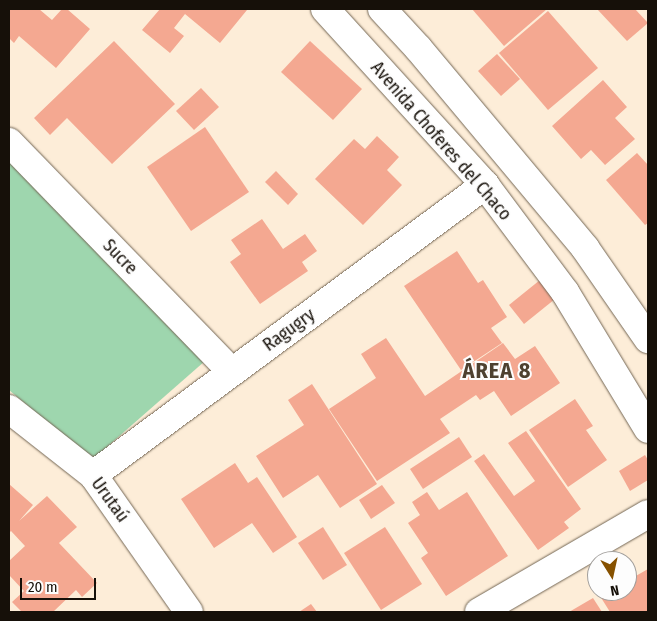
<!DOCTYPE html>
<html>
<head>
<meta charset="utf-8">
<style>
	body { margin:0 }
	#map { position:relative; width:657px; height:621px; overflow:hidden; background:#fdedd8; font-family:"Fira Sans Condensed",sans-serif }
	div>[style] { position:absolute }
	.green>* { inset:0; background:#9ed6ae }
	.building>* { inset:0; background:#f4a891 }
	.roads { filter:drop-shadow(0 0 1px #736654) drop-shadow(0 0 1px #736654) }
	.minor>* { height:28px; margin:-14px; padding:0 14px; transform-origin:14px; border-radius:14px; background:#fff }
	span { translate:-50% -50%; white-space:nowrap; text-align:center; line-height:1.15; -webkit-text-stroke:4px #fdfdfd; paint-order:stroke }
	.street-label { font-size:18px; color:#161009 }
	.district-label { font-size:22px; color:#4e4130; font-weight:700; letter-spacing:1px }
	.frame { position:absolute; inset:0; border:10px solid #161009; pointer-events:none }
	.north { position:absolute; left:587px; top:551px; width:50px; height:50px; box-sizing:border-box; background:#fdfdfd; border:1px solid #a19e9b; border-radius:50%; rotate:170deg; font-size:14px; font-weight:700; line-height:20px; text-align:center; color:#161009 }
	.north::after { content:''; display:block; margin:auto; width:18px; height:22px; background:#865100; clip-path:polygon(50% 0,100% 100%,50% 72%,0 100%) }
	.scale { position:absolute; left:20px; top:578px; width:76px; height:22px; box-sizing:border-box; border:2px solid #161009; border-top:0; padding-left:6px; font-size:15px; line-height:18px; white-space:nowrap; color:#161009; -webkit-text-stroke:4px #fdfdfd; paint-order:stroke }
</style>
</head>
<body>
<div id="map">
	<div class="green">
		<i style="clip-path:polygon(9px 159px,205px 361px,92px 460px,9px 390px)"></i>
	</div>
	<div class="building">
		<i style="clip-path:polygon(9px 9px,39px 9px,52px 20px,62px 9px,67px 9px,90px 29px,56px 68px,19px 36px,14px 43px,9px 38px)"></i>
		<i style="clip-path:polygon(160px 9px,246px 9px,247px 10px,220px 43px,185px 14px,174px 28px,184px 36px,170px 53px,142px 30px)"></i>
		<i style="clip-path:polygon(472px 9px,547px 9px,504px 46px)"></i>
		<i style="clip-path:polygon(597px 9px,635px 9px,648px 23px,627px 41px)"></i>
		<i style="clip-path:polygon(548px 11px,598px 68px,548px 110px,499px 53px)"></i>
		<i style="clip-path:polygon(114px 41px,175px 104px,112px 164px,67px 118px,50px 135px,34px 118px)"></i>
		<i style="clip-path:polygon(310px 41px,362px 89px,333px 120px,281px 72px)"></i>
		<i style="clip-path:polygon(497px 54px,520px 79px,501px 96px,478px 71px)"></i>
		<i style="clip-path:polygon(603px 80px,627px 107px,615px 118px,635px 139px,605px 165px,591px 150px,581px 159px,552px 126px)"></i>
		<i style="clip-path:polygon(201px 88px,219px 107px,194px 130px,176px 111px)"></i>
		<i style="clip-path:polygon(205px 127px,249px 192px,191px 231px,147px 167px)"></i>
		<i style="clip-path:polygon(377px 136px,399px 157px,387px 170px,402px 185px,363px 225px,315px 179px,354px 139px,365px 149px)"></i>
		<i style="clip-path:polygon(637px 153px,648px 165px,648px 223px,645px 225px,606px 180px)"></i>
		<i style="clip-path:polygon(276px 171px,298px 194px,288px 205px,265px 182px)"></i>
		<i style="clip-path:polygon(262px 219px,283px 249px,305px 234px,317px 251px,302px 262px,308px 271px,260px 304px,230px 262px,241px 254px,231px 240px)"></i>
		<i style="clip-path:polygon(457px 251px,478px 283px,483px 280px,507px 317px,491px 328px,502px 343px,461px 370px,404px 286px)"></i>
		<i style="clip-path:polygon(540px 280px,555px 299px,524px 324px,509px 305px)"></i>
		<i style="clip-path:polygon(386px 338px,425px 396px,503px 343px,515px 359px,535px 346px,560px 383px,511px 416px,494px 391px,480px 400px,476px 395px,440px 419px,450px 433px,377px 481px,329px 409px,376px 378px,361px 354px)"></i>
		<i style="clip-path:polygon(312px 384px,377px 484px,340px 508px,318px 475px,283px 498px,256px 456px,304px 425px,288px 400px)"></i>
		<i style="clip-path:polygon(575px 399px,593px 426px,586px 430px,607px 460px,568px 487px,529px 430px)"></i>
		<i style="clip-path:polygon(526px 431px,581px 509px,564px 522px,569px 528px,538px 550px,474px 461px,484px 454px,514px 496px,535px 481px,508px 443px)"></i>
		<i style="clip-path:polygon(459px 437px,472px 457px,423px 489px,410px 469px)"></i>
		<i style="clip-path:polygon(645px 455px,648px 460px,648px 480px,630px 491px,619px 471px)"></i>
		<i style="clip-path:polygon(235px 463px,248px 483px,257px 477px,297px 537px,273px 553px,252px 523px,214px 548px,181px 499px)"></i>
		<i style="clip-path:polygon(9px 484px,33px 505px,19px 521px,47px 496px,77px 527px,59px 543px,97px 583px,82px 597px,76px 590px,53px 612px,22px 612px,12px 602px,24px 591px,9px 575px,9px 561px,25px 546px,11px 531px,9px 533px)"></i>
		<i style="clip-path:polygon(382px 485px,395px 503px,371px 519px,359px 500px)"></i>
		<i style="clip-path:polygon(427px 492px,439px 510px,467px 492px,508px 556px,446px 596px,421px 558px,428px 553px,408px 523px,420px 515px,412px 502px)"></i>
		<i style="clip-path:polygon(323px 527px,347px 565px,323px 580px,298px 543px)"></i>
		<i style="clip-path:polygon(385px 527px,422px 584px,381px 610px,344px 553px)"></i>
		<i style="clip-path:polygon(648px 569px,648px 612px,610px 612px,600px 596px,609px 591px,627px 591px,627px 581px)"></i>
		<i style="clip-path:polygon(593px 598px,602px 612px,569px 612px)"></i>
		<i style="clip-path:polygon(311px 604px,317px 612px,299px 612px)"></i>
	</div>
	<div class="roads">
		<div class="minor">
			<i style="left:325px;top:9px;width:238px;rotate:47.7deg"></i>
			<i style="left:485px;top:185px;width:134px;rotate:53.2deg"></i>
			<i style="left:565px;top:292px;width:160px;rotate:58.8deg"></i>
			<i style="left:382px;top:9px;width:53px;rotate:47.3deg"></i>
			<i style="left:418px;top:48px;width:261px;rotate:50.1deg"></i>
			<i style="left:585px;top:248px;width:111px;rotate:55.3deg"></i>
			<i style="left:9px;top:142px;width:320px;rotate:45.9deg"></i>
			<i style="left:9px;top:409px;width:107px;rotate:38.2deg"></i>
			<i style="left:93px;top:475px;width:167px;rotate:55deg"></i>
			<i style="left:93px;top:475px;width:488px;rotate:-36.5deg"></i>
			<i style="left:479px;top:612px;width:195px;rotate:-30.1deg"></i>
		</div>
	</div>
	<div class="street-label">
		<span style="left:441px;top:141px;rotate:49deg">Avenida Choferes del Chaco</span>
		<span style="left:120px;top:257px;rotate:46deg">Sucre</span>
		<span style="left:289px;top:330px;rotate:-36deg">Ragugry</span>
		<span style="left:110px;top:500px;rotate:54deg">Urutaú</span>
	</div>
	<div class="district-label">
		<span style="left:497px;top:371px">ÁREA 8</span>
	</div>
	<div class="frame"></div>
	<div class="north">N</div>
	<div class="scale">20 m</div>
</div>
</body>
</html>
